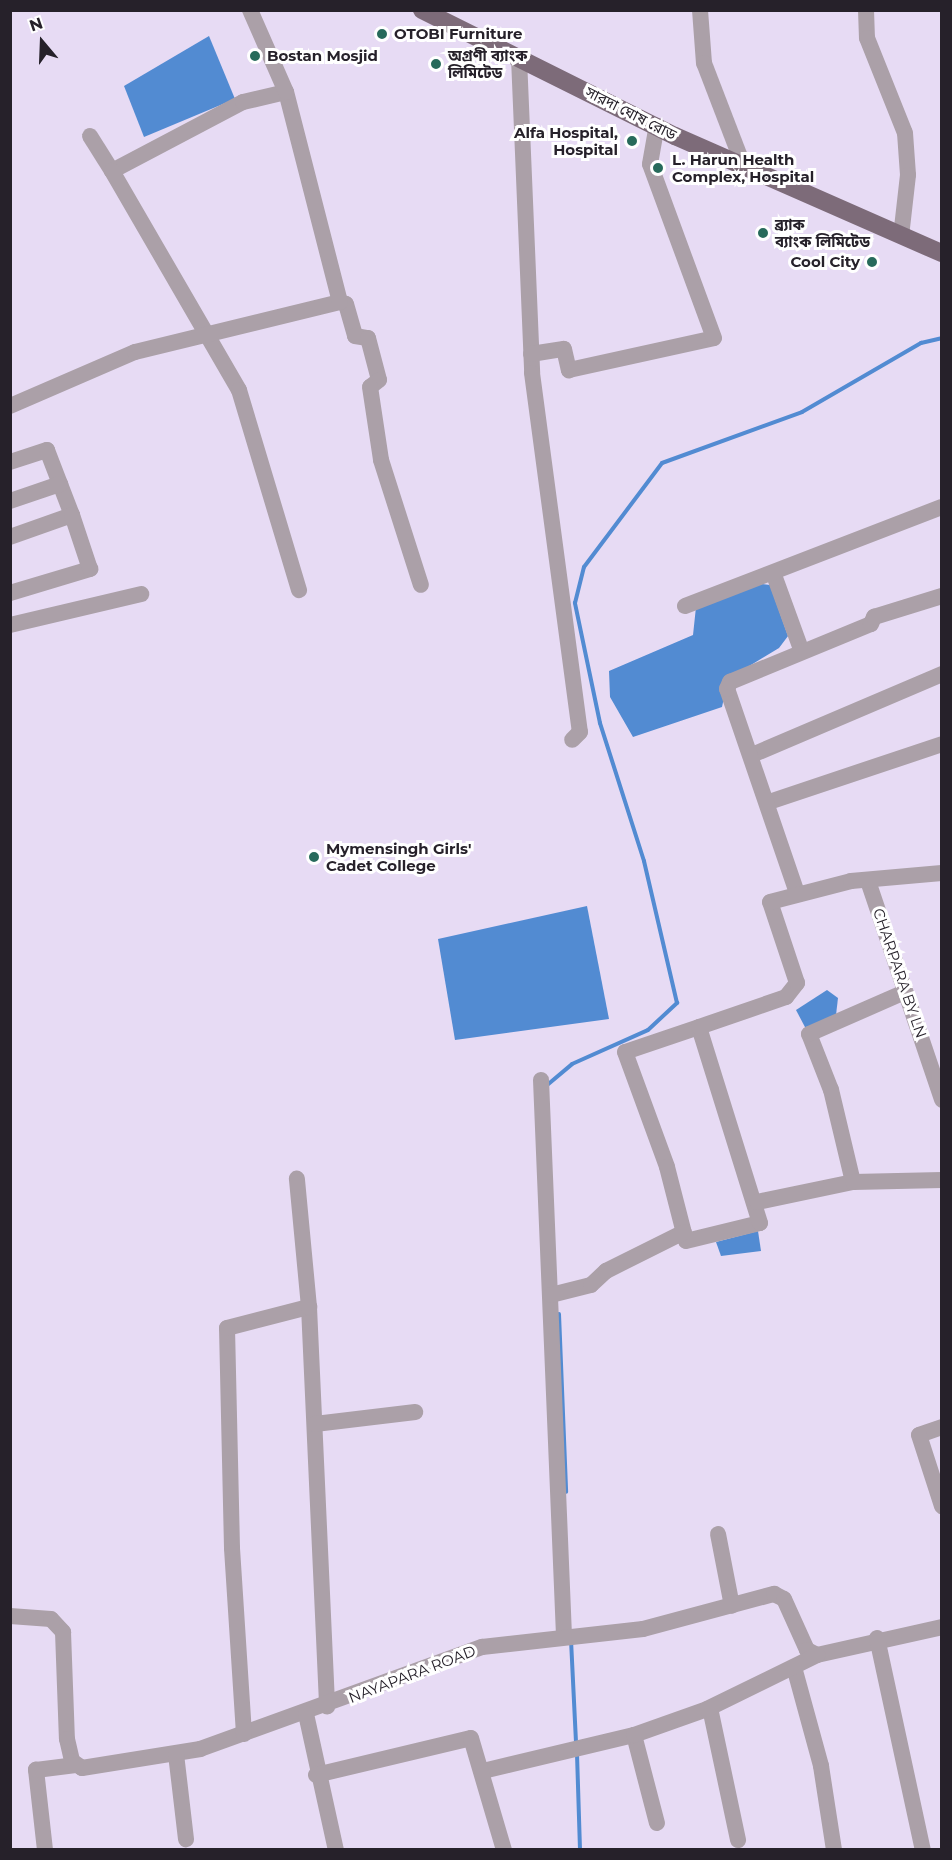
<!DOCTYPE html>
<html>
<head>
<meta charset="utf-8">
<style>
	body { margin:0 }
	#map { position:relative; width:952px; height:1860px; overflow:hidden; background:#e7dbf4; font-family:Montserrat,"Noto Sans Bengali",sans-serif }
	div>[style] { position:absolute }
	.water>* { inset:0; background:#528bd2 }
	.stream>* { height:4px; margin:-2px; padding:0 2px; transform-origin:2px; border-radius:2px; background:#528bd2 }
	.minor>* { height:16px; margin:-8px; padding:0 8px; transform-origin:8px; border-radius:8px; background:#aba0a8 }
	.major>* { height:18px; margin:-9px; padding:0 9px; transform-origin:9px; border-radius:9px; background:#7d6b79 }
	.dots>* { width:16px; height:16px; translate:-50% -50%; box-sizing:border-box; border:3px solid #fff; border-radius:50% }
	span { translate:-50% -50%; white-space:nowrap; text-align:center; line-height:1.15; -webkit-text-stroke:6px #fff; paint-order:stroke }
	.poi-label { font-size:15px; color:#26212a; font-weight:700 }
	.left { translate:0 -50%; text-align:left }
	.right { translate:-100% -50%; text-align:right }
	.street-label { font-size:15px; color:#26212a }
	.frame { position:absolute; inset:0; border:12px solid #26212a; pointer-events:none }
	.north { position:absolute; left:12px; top:12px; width:60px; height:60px; -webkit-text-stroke:4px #fff; paint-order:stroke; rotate:341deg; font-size:16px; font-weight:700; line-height:24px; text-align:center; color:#26212a }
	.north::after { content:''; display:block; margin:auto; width:21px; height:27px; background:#26212a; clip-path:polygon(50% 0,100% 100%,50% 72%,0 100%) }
</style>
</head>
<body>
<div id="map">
	<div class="water">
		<i style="clip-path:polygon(209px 36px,235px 99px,144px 137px,124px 86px)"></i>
		<i style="clip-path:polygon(762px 584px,770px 585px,788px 636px,779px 648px,728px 679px,722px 707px,633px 737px,610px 697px,609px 671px,693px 635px,696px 607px)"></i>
		<i style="clip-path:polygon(587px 906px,609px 1019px,455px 1040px,438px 939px)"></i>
		<i style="clip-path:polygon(827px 990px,838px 998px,836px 1015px,806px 1029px,796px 1010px)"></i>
		<i style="clip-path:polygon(758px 1231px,761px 1251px,721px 1256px,716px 1242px)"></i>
	</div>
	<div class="stream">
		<i style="left:546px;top:1086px;width:34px;rotate:-40deg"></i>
		<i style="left:572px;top:1064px;width:83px;rotate:-24.1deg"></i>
		<i style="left:648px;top:1030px;width:40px;rotate:-43deg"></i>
		<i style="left:677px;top:1003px;width:146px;rotate:-103.1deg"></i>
		<i style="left:644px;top:861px;width:145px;rotate:-107.7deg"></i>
		<i style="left:600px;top:723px;width:123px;rotate:-101.8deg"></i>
		<i style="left:575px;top:603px;width:37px;rotate:-76deg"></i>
		<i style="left:584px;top:567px;width:130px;rotate:-53.1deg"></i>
		<i style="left:662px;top:463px;width:149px;rotate:-20deg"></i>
		<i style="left:802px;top:412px;width:138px;rotate:-30.1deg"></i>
		<i style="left:921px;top:343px;width:22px;rotate:-13deg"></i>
		<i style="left:559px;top:1314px;width:178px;rotate:87.7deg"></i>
		<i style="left:571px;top:1640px;width:104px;rotate:87.2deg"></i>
		<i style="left:577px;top:1754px;width:96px;rotate:88.2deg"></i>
	</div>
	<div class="minor">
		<i style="left:700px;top:10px;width:53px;rotate:85.7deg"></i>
		<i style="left:704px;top:63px;width:111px;rotate:69deg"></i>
		<i style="left:866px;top:10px;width:28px;rotate:88deg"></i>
		<i style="left:867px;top:38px;width:102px;rotate:68.2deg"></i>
		<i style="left:905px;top:133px;width:42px;rotate:85.9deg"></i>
		<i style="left:908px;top:175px;width:61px;rotate:96.5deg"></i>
		<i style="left:519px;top:58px;width:315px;rotate:87.6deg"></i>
		<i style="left:532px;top:373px;width:362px;rotate:82.4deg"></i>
		<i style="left:580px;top:732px;width:11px;rotate:135deg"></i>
		<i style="left:90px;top:136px;width:41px;rotate:57.8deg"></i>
		<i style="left:112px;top:171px;width:148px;rotate:-27.8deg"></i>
		<i style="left:243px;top:102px;width:44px;rotate:-13.1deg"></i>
		<i style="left:112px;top:171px;width:253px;rotate:59.9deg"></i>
		<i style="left:239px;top:390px;width:209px;rotate:73.3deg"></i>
		<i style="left:340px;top:302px;width:6px;rotate:18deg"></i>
		<i style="left:346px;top:304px;width:33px;rotate:74deg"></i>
		<i style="left:355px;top:336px;width:13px;rotate:9deg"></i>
		<i style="left:368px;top:338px;width:43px;rotate:75.3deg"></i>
		<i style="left:379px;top:380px;width:11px;rotate:142deg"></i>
		<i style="left:370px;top:387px;width:74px;rotate:81.4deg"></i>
		<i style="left:381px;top:460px;width:131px;rotate:72.3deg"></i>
		<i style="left:531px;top:354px;width:33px;rotate:-9deg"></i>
		<i style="left:564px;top:349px;width:22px;rotate:77deg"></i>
		<i style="left:569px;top:370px;width:148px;rotate:-12.4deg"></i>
		<i style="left:714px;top:338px;width:185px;rotate:-110.2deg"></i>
		<i style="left:650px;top:164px;width:39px;rotate:-80deg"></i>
		<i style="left:10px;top:406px;width:136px;rotate:-23.4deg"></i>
		<i style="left:135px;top:352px;width:211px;rotate:-13.7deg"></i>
		<i style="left:340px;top:302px;width:217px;rotate:-104.4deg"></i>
		<i style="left:286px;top:92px;width:90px;rotate:-113.7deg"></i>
		<i style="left:10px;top:462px;width:39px;rotate:-18deg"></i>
		<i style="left:47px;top:450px;width:70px;rotate:69deg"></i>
		<i style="left:72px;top:515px;width:66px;rotate:160.5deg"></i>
		<i style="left:10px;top:501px;width:53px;rotate:-18.8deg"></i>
		<i style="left:774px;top:575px;width:79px;rotate:70deg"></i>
		<i style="left:10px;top:593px;width:84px;rotate:-16.7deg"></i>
		<i style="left:90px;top:569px;width:57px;rotate:-108.4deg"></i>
		<i style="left:685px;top:606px;width:275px;rotate:-21.1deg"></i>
		<i style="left:10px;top:625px;width:135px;rotate:-13.3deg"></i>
		<i style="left:752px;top:755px;width:207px;rotate:-23.1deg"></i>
		<i style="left:769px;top:802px;width:182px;rotate:-18.5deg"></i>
		<i style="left:868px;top:881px;width:231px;rotate:71.3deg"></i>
		<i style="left:797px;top:893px;width:216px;rotate:-108.9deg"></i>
		<i style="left:727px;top:689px;width:8px;rotate:-67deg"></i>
		<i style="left:730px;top:682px;width:152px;rotate:-22.4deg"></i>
		<i style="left:871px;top:624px;width:8px;rotate:-67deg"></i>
		<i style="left:874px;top:617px;width:71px;rotate:-17.2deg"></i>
		<i style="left:699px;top:1027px;width:78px;rotate:161.3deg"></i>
		<i style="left:625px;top:1052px;width:122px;rotate:69.9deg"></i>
		<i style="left:667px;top:1167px;width:76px;rotate:75.6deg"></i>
		<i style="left:686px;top:1241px;width:76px;rotate:-13.7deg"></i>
		<i style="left:760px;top:1223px;width:205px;rotate:-107.3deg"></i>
		<i style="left:699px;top:1027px;width:92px;rotate:-19deg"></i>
		<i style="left:786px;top:997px;width:18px;rotate:-52deg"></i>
		<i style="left:797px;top:983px;width:85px;rotate:-108.4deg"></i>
		<i style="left:770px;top:902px;width:84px;rotate:-14.5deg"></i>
		<i style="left:851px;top:881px;width:91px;rotate:-5deg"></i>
		<i style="left:541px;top:1080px;width:556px;rotate:87.63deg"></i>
		<i style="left:853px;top:1182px;width:95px;rotate:-103.4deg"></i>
		<i style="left:831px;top:1090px;width:60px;rotate:-111.4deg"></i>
		<i style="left:809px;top:1034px;width:99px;rotate:-23.7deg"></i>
		<i style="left:757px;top:1202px;width:98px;rotate:-11.8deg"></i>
		<i style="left:853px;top:1182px;width:89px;rotate:-1.3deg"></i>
		<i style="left:551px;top:1295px;width:41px;rotate:-14deg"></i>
		<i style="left:591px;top:1285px;width:21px;rotate:-43deg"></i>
		<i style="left:606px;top:1271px;width:87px;rotate:-26.6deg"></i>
		<i style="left:309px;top:1307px;width:400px;rotate:87.4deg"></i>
		<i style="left:315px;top:1424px;width:101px;rotate:-6.8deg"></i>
		<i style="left:942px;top:1427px;width:24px;rotate:161deg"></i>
		<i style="left:919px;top:1435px;width:75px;rotate:72.1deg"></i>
		<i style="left:718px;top:1534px;width:73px;rotate:79deg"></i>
		<i style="left:10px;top:1616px;width:41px;rotate:4.2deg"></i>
		<i style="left:51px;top:1619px;width:18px;rotate:47deg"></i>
		<i style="left:63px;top:1632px;width:107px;rotate:87.9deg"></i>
		<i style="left:67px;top:1739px;width:23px;rotate:77deg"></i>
		<i style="left:72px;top:1761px;width:12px;rotate:35deg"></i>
		<i style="left:82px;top:1768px;width:120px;rotate:-9.1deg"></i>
		<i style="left:200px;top:1749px;width:300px;rotate:-19.9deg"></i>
		<i style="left:482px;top:1647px;width:162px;rotate:-6.4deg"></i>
		<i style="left:643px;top:1629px;width:136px;rotate:-15deg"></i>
		<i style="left:774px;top:1594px;width:11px;rotate:27deg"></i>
		<i style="left:784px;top:1599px;width:56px;rotate:65.7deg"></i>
		<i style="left:807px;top:1650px;width:11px;rotate:27deg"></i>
		<i style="left:817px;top:1655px;width:128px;rotate:-12.6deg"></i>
		<i style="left:877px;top:1638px;width:217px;rotate:77.8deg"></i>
		<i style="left:794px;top:1667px;width:103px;rotate:74.7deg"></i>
		<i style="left:821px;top:1766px;width:85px;rotate:81.2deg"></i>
		<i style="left:710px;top:1708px;width:135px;rotate:78deg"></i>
		<i style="left:306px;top:1714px;width:139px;rotate:77.6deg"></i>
		<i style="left:244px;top:1734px;width:186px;rotate:-93.7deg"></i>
		<i style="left:232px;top:1548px;width:220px;rotate:-91.3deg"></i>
		<i style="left:227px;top:1328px;width:85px;rotate:-14.4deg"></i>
		<i style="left:309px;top:1307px;width:129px;rotate:-95.4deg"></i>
		<i style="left:634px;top:1735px;width:91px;rotate:75.4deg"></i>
		<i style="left:176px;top:1754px;width:86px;rotate:83.3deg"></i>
		<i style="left:483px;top:1771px;width:155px;rotate:-13.4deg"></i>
		<i style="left:634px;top:1735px;width:77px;rotate:-19.6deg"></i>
		<i style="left:707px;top:1709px;width:123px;rotate:-26.1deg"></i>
		<i style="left:316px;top:1775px;width:159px;rotate:-13.4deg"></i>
		<i style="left:471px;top:1738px;width:117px;rotate:73.6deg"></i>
		<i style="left:45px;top:1850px;width:81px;rotate:-96.4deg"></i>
		<i style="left:36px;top:1770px;width:40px;rotate:-7.1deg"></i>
	</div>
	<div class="major">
		<i style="left:422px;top:10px;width:283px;rotate:26.5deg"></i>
		<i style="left:675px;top:136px;width:292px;rotate:23.7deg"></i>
	</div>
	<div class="dots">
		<i style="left:382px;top:34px;background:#276a5b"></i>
		<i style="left:255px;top:56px;background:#276a5b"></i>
		<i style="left:436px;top:64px;background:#276a5b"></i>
		<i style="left:632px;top:141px;background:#276a5b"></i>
		<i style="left:658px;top:168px;background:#276a5b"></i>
		<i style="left:763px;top:233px;background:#276a5b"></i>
		<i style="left:872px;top:262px;background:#276a5b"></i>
		<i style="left:314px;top:857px;background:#276a5b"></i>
	</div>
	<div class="poi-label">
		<span class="left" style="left:394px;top:34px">OTOBI Furniture</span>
		<span class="left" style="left:448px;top:64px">অগ্রণী ব্যাংক<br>লিমিটেড</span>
		<span class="left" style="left:267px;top:56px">Bostan Mosjid</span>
		<span class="right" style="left:618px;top:141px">Alfa Hospital,<br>Hospital</span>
		<span class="left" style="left:672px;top:168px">L. Harun Health<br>Complex, Hospital</span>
		<span class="left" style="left:775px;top:233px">ব্র্যাক<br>ব্যাংক লিমিটেড</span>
		<span class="right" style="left:860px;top:262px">Cool City</span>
		<span class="left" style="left:326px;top:857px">Mymensingh Girls'<br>Cadet College</span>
	</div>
	<div class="street-label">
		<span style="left:631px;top:113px;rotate:27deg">সারদা ঘোষ রোড</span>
		<span style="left:900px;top:973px;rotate:71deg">CHARPARA BY LN</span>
		<span style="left:412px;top:1674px;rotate:-21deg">NAYAPARA ROAD</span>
	</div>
	<div class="frame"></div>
	<div class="north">N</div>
</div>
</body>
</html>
